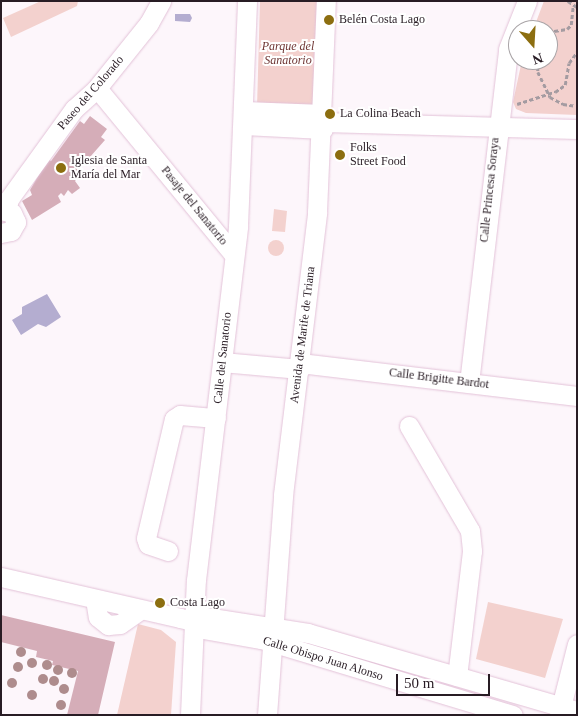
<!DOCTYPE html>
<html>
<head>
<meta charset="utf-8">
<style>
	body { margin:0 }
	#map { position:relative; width:578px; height:716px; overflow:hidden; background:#fdf6fb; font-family:"Times New Roman",serif }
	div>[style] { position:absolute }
	.green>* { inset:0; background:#f3d1ce }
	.round { border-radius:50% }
	.water>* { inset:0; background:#b4add0 }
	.building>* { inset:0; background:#d5adb8 }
	.path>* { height:2.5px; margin-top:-1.25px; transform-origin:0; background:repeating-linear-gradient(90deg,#a49ba1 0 4px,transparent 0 6.5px) }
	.roads { filter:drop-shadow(0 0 1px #e3c2d8) drop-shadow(0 0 1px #e3c2d8) }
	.minor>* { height:19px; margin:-9.5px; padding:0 9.5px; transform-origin:9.5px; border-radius:9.5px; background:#fff }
	.trees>* { width:10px; height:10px; margin:-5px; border-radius:50%; background:#ae8c8d }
	.dots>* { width:14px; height:14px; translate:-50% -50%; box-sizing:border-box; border:2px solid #fff; border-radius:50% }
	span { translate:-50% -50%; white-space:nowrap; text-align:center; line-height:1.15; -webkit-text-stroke:4px #fff; paint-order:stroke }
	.poi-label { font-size:12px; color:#281c24 }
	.left { translate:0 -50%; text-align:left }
	.park-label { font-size:12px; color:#6e3533; font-style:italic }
	.street-label { font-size:12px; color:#281c24 }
	.frame { position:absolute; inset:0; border:2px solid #281c24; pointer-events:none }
	.north { position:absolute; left:508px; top:20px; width:50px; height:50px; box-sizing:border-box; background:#fff; border:1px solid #a9a4a7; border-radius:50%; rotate:161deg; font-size:14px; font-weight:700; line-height:20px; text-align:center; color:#281c24 }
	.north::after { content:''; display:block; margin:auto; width:18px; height:22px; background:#8c6e10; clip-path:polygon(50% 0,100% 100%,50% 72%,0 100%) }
	.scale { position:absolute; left:396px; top:674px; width:94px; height:22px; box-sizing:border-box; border:2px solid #281c24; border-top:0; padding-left:6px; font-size:15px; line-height:18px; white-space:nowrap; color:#281c24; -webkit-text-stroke:4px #fff; paint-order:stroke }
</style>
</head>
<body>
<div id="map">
	<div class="green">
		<i style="clip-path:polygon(41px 1px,78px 1px,77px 6px,11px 37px,3px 18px)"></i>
		<i style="clip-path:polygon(260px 1px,319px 1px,316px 109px,257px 107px)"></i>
		<i style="clip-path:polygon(544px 1px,577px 1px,577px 115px,526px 113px,516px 109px,513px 102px,522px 60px,548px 60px,548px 30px,533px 30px)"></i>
		<i style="clip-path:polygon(274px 209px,287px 211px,285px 232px,272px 231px)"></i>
		<i class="round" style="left:268px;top:240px;width:16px;height:16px"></i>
		<i style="clip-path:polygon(488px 602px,563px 619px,545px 678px,476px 659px)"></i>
		<i style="clip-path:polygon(138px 624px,161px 630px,176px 642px,171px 715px,117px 715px)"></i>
	</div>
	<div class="water">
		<i style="clip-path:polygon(175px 14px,190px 14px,192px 18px,190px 22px,175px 21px)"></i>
		<i style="clip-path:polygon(47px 294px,61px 317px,46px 327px,38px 324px,21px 335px,12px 320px,22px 314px,22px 307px)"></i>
	</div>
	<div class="building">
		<i style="clip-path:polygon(90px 116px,107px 129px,101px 137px,105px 140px,75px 174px,79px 176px,75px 181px,80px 188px,72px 194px,68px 190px,64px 196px,61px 193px,58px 196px,61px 202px,32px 220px,22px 201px,32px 195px,30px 190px,48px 159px,51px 161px,80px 121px,84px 124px)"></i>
		<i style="clip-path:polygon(1px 615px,115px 642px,98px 715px,67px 715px,78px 671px,52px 665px,53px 661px,36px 657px,37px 651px,1px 642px)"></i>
	</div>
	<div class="path">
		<i style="left:568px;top:1px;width:11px;rotate:34deg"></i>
		<i style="left:548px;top:32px;width:19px;rotate:-9deg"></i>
		<i style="left:567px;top:29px;width:6px;rotate:-45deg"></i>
		<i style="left:571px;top:25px;width:18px;rotate:-84deg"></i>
		<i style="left:538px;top:60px;width:12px;rotate:90deg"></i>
		<i style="left:538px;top:72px;width:28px;rotate:64deg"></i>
		<i style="left:550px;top:97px;width:15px;rotate:28deg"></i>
		<i style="left:563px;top:104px;width:14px;rotate:8deg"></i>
		<i style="left:517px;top:104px;width:40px;rotate:-18deg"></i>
		<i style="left:555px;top:92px;width:12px;rotate:-35deg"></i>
		<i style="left:565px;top:85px;width:22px;rotate:-80deg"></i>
		<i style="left:569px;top:63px;width:14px;rotate:-54deg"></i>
	</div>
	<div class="roads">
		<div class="minor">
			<i style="left:97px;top:88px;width:216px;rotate:50.6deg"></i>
			<i style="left:244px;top:111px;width:79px;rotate:2.2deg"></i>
			<i style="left:323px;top:122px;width:254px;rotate:1.6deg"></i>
			<i style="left:244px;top:125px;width:79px;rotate:2.9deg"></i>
			<i style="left:1px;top:210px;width:11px;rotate:15deg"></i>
			<i style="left:12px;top:213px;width:10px;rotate:66deg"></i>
			<i style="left:16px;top:222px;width:10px;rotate:119deg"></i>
			<i style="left:11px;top:231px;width:10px;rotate:169deg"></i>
			<i style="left:6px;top:210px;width:11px;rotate:-75deg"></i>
			<i style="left:9px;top:199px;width:111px;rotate:-54.2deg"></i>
			<i style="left:74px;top:109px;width:31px;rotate:-42deg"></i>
			<i style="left:97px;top:88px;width:83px;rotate:-51.3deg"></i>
			<i style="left:149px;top:23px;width:25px;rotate:-61deg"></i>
			<i style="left:222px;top:362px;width:78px;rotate:5.1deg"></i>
			<i style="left:300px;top:363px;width:279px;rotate:6.8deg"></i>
			<i style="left:469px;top:383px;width:336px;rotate:-83.3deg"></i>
			<i style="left:508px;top:49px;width:52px;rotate:-68.4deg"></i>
			<i style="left:409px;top:426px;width:121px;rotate:59.8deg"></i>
			<i style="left:470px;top:531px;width:20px;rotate:84deg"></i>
			<i style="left:472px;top:551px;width:126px;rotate:96.8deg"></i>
			<i style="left:168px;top:551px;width:21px;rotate:-161deg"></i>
			<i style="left:148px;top:544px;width:6px;rotate:-108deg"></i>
			<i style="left:146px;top:538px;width:122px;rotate:-76.8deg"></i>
			<i style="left:174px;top:419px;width:7px;rotate:-34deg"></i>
			<i style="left:180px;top:415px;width:36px;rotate:5deg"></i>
			<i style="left:1px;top:577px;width:184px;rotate:12.9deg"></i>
			<i style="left:180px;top:618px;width:13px;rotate:13deg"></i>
			<i style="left:193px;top:621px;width:13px;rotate:-18deg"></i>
			<i style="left:205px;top:617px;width:104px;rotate:8.8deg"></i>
			<i style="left:308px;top:633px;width:280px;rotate:16.2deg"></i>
			<i style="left:95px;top:599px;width:18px;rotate:81deg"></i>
			<i style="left:98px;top:617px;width:13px;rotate:39deg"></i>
			<i style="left:108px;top:625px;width:12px;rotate:-5deg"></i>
			<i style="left:120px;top:624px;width:24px;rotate:-35deg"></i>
			<i style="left:203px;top:629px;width:59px;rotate:9.8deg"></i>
			<i style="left:261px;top:639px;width:263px;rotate:16.8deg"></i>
			<i style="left:190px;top:715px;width:135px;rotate:-87.5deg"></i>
			<i style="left:196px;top:580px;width:356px;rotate:-83.2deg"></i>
			<i style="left:238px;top:226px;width:225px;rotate:-87.7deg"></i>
			<i style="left:267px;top:715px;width:221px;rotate:-85.8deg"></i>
			<i style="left:283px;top:495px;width:285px;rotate:-83.1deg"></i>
			<i style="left:317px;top:212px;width:211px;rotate:-87.6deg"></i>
			<i style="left:559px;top:715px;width:73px;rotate:-75.8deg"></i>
		</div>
	</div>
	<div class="trees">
		<i style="left:21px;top:652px"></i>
		<i style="left:32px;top:663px"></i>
		<i style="left:47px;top:665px"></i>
		<i style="left:18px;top:667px"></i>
		<i style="left:58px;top:670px"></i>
		<i style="left:72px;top:673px"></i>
		<i style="left:43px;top:679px"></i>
		<i style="left:54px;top:681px"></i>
		<i style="left:12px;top:683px"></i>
		<i style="left:64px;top:689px"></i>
		<i style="left:32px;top:695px"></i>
		<i style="left:61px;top:705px"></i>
	</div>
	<div class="dots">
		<i style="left:329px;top:20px;background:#8c6e10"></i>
		<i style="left:330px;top:114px;background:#8c6e10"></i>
		<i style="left:340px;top:155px;background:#8c6e10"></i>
		<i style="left:61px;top:168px;background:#8c6e10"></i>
		<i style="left:160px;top:603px;background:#8c6e10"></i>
	</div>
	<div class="poi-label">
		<span class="left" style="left:339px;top:20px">Belén Costa Lago</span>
		<span class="left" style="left:340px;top:114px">La Colina Beach</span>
		<span class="left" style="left:350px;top:155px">Folks<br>Street Food</span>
		<span class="left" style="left:71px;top:168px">Iglesia de Santa<br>María del Mar</span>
		<span class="left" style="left:170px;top:603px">Costa Lago</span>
	</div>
	<div class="park-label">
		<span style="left:288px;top:54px">Parque del<br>Sanatorio</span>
	</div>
	<div class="street-label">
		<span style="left:91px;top:93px;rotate:-49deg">Paseo del Colorado</span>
		<span style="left:490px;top:190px;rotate:-84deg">Calle Princesa Soraya</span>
		<span style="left:194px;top:206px;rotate:51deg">Pasaje del Sanatorio</span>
		<span style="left:303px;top:335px;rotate:-83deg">Avenida de Marife de Triana</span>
		<span style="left:223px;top:358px;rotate:-84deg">Calle del Sanatorio</span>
		<span style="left:439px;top:379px;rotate:7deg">Calle Brigitte Bardot</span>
		<span style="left:323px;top:659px;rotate:17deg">Calle Obispo Juan Alonso</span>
	</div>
	<div class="frame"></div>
	<div class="north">N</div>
	<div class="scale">50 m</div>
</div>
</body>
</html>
